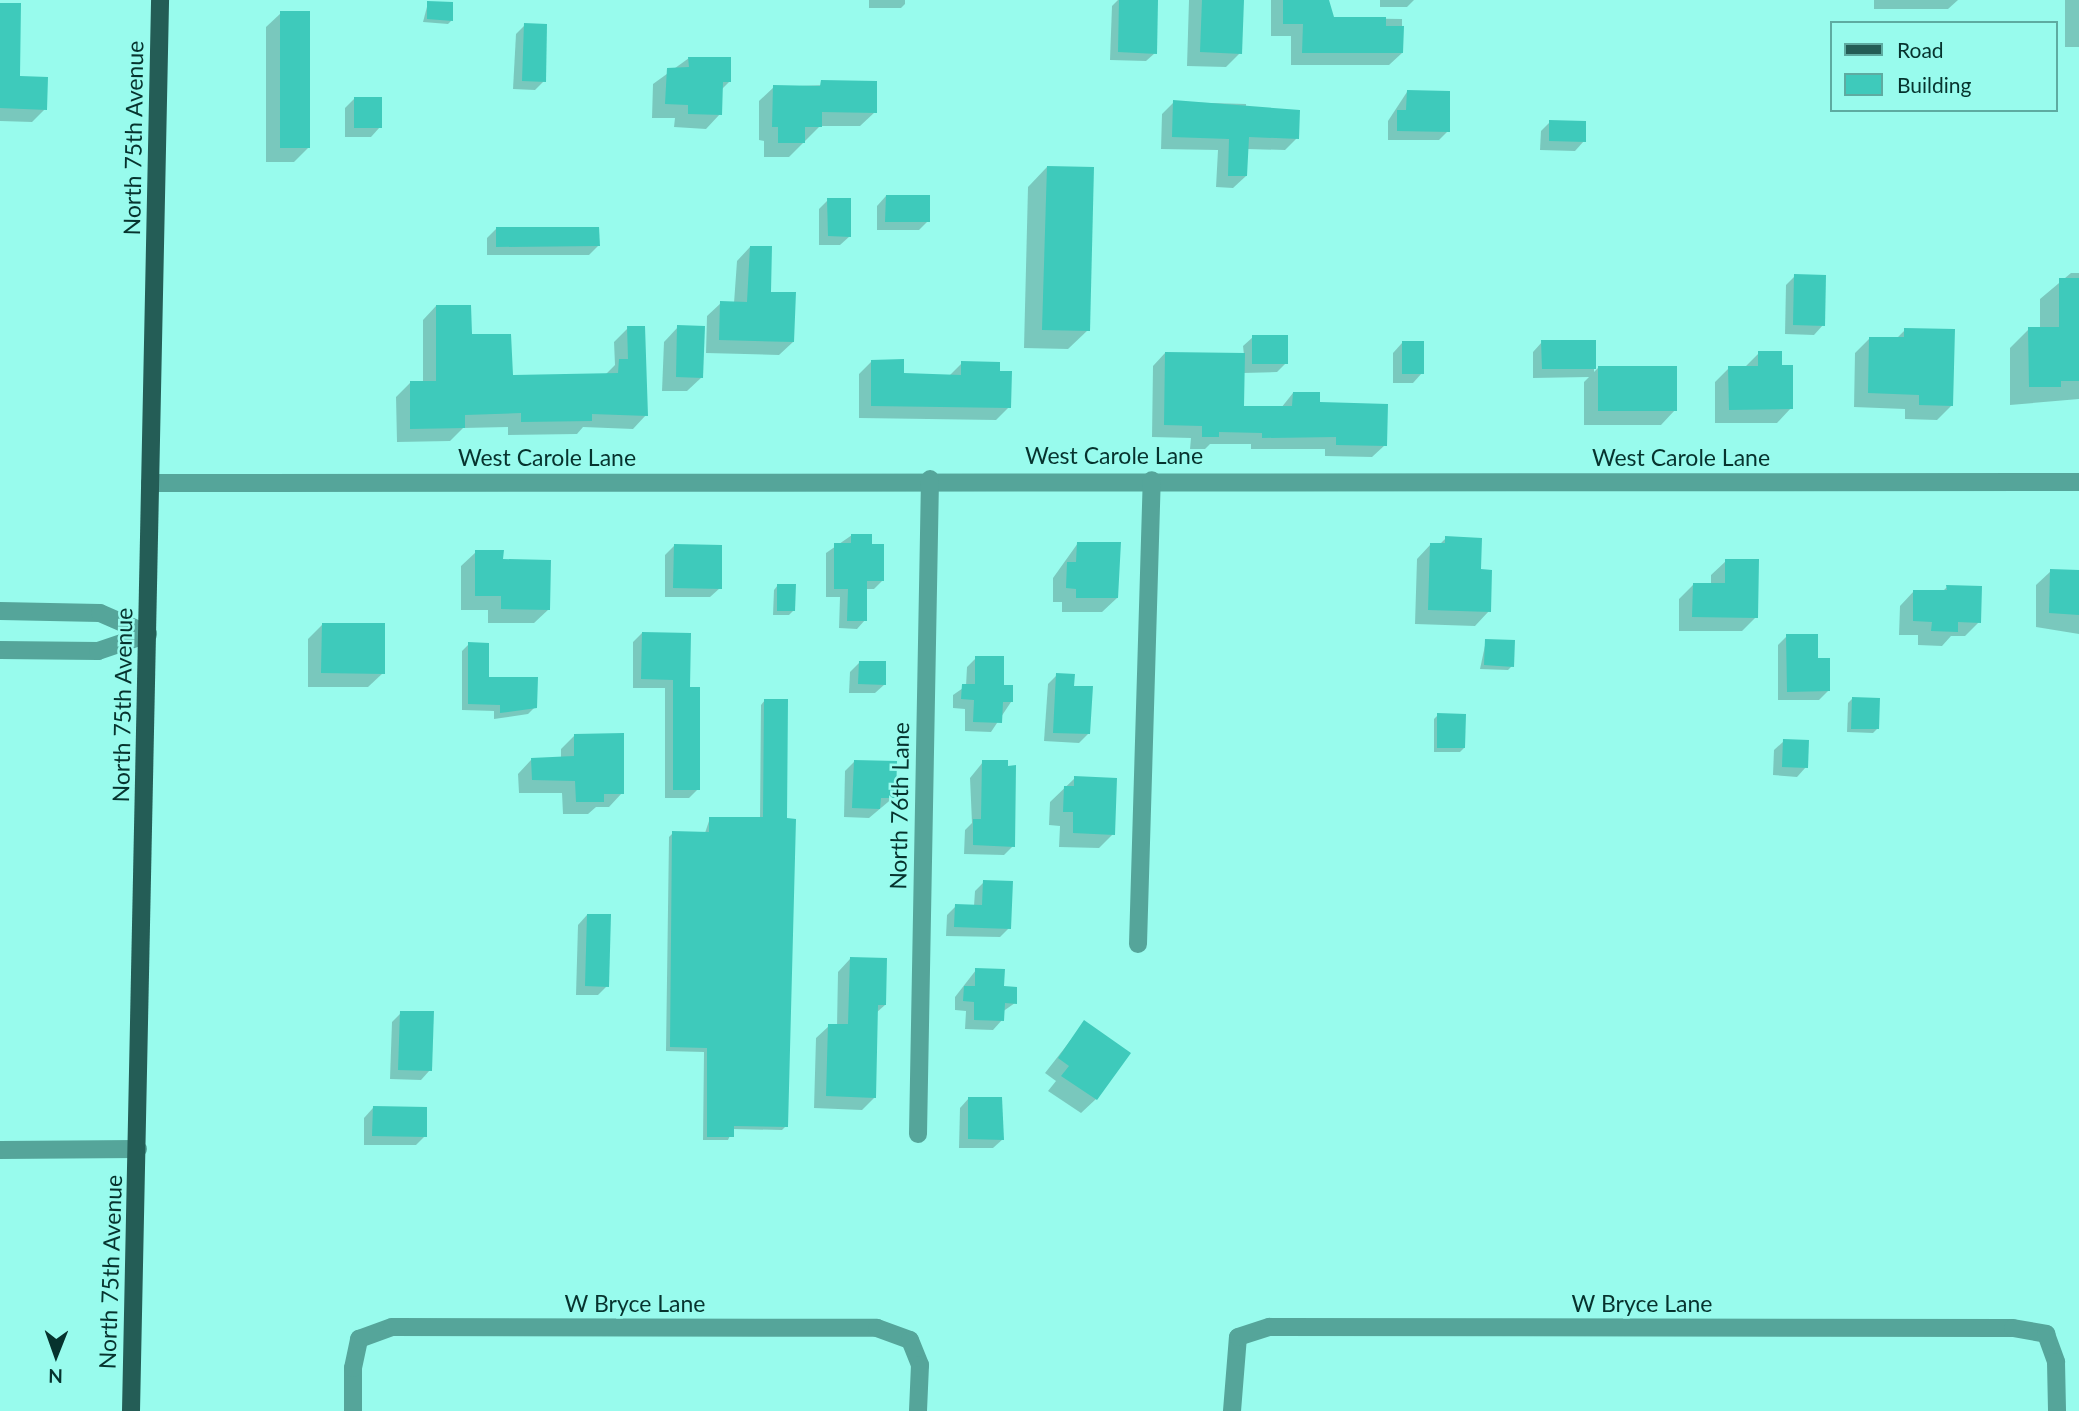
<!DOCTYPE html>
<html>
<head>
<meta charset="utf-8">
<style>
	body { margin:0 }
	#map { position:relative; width:2079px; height:1411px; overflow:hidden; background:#98fbed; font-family:Lato,sans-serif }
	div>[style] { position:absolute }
	.shadow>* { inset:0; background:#0003 }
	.building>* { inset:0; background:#3ecabb }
	.minor>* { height:18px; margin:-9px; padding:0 9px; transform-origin:9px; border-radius:9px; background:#55a59a }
	.major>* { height:18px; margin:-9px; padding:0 9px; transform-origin:9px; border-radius:9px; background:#245d56 }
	span { translate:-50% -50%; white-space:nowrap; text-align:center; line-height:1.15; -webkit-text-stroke:5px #98fbed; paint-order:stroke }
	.street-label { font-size:23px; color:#06332e }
	.legend { position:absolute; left:1830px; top:21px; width:228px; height:91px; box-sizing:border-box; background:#98fbed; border:2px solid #5eaba1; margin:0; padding:9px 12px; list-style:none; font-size:21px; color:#06332e }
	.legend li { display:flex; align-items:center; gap:14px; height:35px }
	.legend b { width:35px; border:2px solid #5eaba1 }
	.north { position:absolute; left:21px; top:1320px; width:70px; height:70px; -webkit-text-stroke:5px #98fbed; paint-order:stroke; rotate:181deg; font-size:19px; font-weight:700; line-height:28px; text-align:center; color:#06332e }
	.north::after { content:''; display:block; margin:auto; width:24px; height:32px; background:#06332e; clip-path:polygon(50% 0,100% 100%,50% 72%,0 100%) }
</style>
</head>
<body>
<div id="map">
	<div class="shadow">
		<i style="clip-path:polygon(869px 0,905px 0,905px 4px,901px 8px,869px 8px)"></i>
		<i style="clip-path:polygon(1118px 0,1156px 0,1155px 53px,1146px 61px,1110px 60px,1112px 6px)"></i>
		<i style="clip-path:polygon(1189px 0,1242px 0,1240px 53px,1226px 67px,1187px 66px)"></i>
		<i style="clip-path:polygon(1271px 0,1327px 0,1333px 18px,1402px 19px,1402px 53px,1389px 65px,1291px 65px,1291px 36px,1271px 36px)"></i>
		<i style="clip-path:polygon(1380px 0,1414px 0,1407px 7px,1380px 7px)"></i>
		<i style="clip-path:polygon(1874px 0,1958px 0,1948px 9px,1874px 9px)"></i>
		<i style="clip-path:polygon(2065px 0,2079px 0,2079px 47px,2065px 47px)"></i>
		<i style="clip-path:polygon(428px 3px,452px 20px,448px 24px,423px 22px)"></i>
		<i style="clip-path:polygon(0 5px,18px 78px,45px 109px,32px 122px,0 121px)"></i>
		<i style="clip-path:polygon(281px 13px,308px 148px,294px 162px,266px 162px,266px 27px)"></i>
		<i style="clip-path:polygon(525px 25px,544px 81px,535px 90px,513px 89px,516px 34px)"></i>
		<i style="clip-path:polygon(689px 58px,730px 81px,721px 90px,720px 114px,706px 129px,674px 127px,675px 118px,652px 118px,653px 84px)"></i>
		<i style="clip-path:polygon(875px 83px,875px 112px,860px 126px,820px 126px,789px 157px,764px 157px,764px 141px,759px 140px,759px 101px,774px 87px)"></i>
		<i style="clip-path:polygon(1407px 92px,1448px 131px,1439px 140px,1388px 140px,1388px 121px)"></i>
		<i style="clip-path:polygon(355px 98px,380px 127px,371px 137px,345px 137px,345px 108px)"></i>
		<i style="clip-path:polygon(1174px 102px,1246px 104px,1246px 110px,1297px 138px,1285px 150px,1247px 149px,1246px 176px,1233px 188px,1216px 187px,1218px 150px,1161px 149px,1162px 114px)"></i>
		<i style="clip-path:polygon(1550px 122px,1584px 141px,1575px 151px,1540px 150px,1541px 131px)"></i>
		<i style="clip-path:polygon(1047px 167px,1088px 330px,1068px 349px,1024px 348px,1028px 187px)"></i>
		<i style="clip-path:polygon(886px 196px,928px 221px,919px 230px,877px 230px,877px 206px)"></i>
		<i style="clip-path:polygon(828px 200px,850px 236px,840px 245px,819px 245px,819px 209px)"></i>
		<i style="clip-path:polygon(497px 228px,598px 246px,589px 255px,487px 255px,487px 238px)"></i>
		<i style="clip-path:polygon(750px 247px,793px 342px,779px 355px,706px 353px,707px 316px,721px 303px,734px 303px,737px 261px)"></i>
		<i style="clip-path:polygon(2071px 273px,2079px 273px,2079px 399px,2010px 405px,2010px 348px,2029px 329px,2040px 329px,2040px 299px)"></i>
		<i style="clip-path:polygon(1795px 276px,1823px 325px,1814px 335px,1785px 334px,1786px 285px)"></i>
		<i style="clip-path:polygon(436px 306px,511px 377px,606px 374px,615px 365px,614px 342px,628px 328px,646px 415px,633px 429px,583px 427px,577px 434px,508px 435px,508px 427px,463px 428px,450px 441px,397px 442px,396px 397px,410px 383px,423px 383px,423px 320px)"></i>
		<i style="clip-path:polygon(678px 327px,702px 377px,687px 391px,662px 391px,664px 342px)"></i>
		<i style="clip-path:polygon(1905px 330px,1952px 405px,1937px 420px,1905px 419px,1905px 409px,1854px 407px,1855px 353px,1869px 339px,1896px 339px)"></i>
		<i style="clip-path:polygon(1253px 337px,1286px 363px,1277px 372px,1243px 373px,1242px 407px,1281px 408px,1293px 393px,1385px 445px,1372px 457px,1325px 456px,1325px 449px,1251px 449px,1251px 444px,1210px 444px,1205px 449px,1190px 449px,1191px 438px,1152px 437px,1153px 366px,1165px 353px,1244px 355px,1243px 346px)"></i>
		<i style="clip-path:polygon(1542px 342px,1594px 342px,1594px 372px,1598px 368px,1675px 410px,1661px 425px,1584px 425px,1584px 382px,1589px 377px,1533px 378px,1533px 352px)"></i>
		<i style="clip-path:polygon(1402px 343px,1422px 373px,1413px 383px,1393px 383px,1393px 353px)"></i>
		<i style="clip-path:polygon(1759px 353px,1780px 367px,1791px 408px,1777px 423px,1715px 423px,1715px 382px,1729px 368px,1744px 368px)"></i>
		<i style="clip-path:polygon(871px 362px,902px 374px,949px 376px,962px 363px,998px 373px,1009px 407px,996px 420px,859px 418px,859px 374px)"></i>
		<i style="clip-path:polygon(852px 535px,870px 546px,882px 581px,874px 589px,865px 589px,865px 620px,857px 629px,839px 628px,840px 597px,826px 597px,826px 553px)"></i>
		<i style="clip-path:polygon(1446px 538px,1489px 611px,1475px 626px,1415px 624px,1417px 559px,1431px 544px,1439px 545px)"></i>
		<i style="clip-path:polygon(1078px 543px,1117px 598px,1102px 612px,1062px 612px,1062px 602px,1053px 602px,1053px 578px)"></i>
		<i style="clip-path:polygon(675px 545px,720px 588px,710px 597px,665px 597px,665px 555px)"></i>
		<i style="clip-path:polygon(476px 552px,502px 561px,549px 609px,534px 623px,488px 623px,488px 610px,461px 610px,461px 566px)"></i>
		<i style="clip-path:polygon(1726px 561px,1756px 617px,1742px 631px,1679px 631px,1679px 599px,1693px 585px,1711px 585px,1711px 575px)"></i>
		<i style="clip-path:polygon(2051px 571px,2079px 573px,2079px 634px,2036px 627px,2036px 585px)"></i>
		<i style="clip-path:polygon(778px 585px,794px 610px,789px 615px,773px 615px,774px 590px)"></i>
		<i style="clip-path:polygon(1947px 587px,1979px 622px,1965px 636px,1951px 636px,1942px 646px,1918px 645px,1918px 635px,1899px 635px,1900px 606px,1914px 591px,1942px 592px)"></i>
		<i style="clip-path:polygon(322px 625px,383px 673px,368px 687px,308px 687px,308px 639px)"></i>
		<i style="clip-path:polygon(642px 633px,689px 688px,698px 789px,689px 798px,665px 798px,665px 688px,633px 688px,633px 642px)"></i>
		<i style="clip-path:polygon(1787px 636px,1828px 691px,1819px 700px,1778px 700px,1778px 645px)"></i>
		<i style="clip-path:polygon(1486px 641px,1512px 666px,1508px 670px,1480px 669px)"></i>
		<i style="clip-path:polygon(469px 644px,487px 679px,535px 707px,528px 714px,494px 719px,494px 711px,462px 710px,462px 651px)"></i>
		<i style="clip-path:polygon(976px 658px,1011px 702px,991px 732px,965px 731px,965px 709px,953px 708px,953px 695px,966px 686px,967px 667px)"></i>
		<i style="clip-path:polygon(859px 663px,885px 684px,875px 693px,849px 693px,850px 672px)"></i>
		<i style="clip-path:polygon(1057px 675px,1072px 687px,1089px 733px,1079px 743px,1044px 741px,1048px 684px)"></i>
		<i style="clip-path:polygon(1852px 699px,1877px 729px,1873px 733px,1847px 732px,1848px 703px)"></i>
		<i style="clip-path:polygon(765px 700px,786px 1126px,782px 1130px,733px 1129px,728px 1140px,703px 1140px,704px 1052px,666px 1051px,669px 837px,673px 833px,705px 833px,710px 818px,760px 819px,761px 705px)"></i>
		<i style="clip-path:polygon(1438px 715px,1464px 748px,1460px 752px,1434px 752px,1434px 719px)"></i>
		<i style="clip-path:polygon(575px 735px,622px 793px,609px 807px,596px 807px,588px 814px,563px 814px,562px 793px,519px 793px,518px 774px,531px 760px,561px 759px,561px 749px)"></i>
		<i style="clip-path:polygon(1784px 741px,1806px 767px,1797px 777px,1773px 775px,1774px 750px)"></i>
		<i style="clip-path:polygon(854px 762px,894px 797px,869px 818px,844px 817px,845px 771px)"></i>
		<i style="clip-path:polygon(983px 762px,1013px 846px,1004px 855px,964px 854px,965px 830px,972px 823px,970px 778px)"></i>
		<i style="clip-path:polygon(1075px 778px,1113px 834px,1099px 848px,1059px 847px,1060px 826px,1049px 825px,1050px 802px)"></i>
		<i style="clip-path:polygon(984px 882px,1009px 928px,1000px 937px,946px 936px,947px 915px,956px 906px,974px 906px,975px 891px)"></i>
		<i style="clip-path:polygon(587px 915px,607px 986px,598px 995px,576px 995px,578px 925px)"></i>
		<i style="clip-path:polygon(850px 959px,885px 1005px,876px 1013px,875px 1097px,862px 1110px,814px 1108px,816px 1038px,829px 1026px,837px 1026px,838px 972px)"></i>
		<i style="clip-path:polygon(976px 970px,1015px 1003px,1002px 1012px,1002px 1020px,993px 1030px,965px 1029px,966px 1011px,955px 1010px,955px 997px)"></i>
		<i style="clip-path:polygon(401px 1013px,430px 1070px,421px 1080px,390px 1079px,392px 1022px)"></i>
		<i style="clip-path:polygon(1085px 1022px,1096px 1099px,1081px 1113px,1048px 1091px,1056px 1081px,1045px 1073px)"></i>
		<i style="clip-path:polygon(969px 1098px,1003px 1139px,993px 1148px,959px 1148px,960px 1108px)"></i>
		<i style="clip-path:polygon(373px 1108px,425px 1136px,416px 1145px,364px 1145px,364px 1118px)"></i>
	</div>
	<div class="building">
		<i style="clip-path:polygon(1119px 0,1158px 0,1157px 54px,1118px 52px)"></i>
		<i style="clip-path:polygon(1202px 0,1244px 0,1242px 54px,1200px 52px)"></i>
		<i style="clip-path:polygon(1283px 0,1329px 0,1334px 17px,1386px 17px,1386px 26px,1404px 26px,1403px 53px,1302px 53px,1303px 24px,1283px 24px)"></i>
		<i style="clip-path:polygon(427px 1px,453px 2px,453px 21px,427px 19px)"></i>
		<i style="clip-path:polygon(0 3px,21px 3px,20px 76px,48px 77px,47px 110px,0 108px)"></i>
		<i style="clip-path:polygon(280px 11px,310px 11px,310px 148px,280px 148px)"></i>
		<i style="clip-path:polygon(524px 23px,547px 24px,546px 82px,522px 81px)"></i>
		<i style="clip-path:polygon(688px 57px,731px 57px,731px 82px,723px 82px,722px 115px,688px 114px,688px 105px,665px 104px,667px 68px,689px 67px)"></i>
		<i style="clip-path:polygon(821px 80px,877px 81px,877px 113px,822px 112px,822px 127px,805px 127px,805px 143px,778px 143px,778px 127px,772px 127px,773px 85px,820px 86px)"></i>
		<i style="clip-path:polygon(1407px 90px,1450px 91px,1450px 132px,1397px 131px,1397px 110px,1406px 110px)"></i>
		<i style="clip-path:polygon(354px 97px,382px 97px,382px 128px,354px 128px)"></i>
		<i style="clip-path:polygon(1173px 100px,1300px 110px,1299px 139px,1249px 137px,1247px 176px,1228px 176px,1229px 139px,1172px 137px)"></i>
		<i style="clip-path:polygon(1549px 120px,1586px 121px,1586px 142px,1549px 141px)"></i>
		<i style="clip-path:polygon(1047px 166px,1094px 167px,1090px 331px,1042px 330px)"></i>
		<i style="clip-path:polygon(886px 195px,930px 195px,930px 222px,885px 222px)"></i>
		<i style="clip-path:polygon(827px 198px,851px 198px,851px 237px,828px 236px)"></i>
		<i style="clip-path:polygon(496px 227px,599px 227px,600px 246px,496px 247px)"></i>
		<i style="clip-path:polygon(750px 246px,772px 246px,771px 292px,796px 292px,794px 342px,719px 340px,720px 301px,747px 302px)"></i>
		<i style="clip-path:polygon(1794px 274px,1826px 275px,1825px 326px,1793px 325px)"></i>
		<i style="clip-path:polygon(2059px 278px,2079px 278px,2079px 381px,2061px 381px,2061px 387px,2029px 387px,2028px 327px,2059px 327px)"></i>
		<i style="clip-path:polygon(436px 305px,471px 305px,472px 334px,511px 334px,513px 375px,618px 373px,619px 359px,628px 359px,627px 326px,645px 326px,648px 416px,592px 414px,592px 421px,521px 422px,521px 413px,465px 415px,465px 428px,410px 429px,410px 381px,436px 381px)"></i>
		<i style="clip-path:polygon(677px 325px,705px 326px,703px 378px,676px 377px)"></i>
		<i style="clip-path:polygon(1904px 328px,1955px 329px,1953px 406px,1919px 405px,1919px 395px,1868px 393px,1869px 337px,1904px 337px)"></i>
		<i style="clip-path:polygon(1252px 335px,1288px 335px,1288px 364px,1252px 364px)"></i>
		<i style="clip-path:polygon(1541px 340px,1596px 340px,1596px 369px,1542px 369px)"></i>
		<i style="clip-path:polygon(1402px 341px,1424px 341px,1424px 374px,1402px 374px)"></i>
		<i style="clip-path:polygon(1758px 351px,1782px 351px,1782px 365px,1793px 365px,1793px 409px,1729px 410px,1728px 366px,1758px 366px)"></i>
		<i style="clip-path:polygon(1165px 352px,1245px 353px,1244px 406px,1292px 406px,1293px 392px,1320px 392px,1320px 402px,1388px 404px,1387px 446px,1336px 445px,1336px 437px,1262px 438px,1262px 433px,1219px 432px,1219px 437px,1202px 437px,1202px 426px,1164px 425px)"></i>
		<i style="clip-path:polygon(904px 359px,904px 373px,961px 375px,961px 361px,1000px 362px,1000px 371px,1012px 371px,1011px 408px,871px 406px,871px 360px)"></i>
		<i style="clip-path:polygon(1598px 366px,1677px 366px,1677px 411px,1598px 411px)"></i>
		<i style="clip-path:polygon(851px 534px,872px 534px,872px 544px,884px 544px,884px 581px,867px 581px,867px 621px,847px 621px,848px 589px,834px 589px,834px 543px,851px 543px)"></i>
		<i style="clip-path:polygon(1445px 536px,1482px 538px,1481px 569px,1492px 570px,1491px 612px,1428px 610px,1430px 543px,1445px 543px)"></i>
		<i style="clip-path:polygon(1077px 542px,1121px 542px,1118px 598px,1076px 598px,1076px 589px,1066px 588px,1067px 562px,1076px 562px)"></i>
		<i style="clip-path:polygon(674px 544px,722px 545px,722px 589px,673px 588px)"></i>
		<i style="clip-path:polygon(475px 550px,504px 550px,503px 559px,551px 560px,550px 610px,501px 609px,501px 596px,475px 596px)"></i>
		<i style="clip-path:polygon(1725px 559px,1759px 559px,1758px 618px,1692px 617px,1693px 583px,1725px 583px)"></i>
		<i style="clip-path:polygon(2050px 569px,2079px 570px,2079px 615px,2049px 613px)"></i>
		<i style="clip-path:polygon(777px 584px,796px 584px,795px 611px,777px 611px)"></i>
		<i style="clip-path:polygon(1946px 585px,1982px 586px,1981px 623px,1958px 622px,1958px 632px,1931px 631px,1932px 622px,1913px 621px,1913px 590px,1947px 590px)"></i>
		<i style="clip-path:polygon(322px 623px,385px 623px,385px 674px,321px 673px)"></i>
		<i style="clip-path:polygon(642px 632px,691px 633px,690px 687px,700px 687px,700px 790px,673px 790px,673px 680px,641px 679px)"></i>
		<i style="clip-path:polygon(1786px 634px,1818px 634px,1818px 658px,1830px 658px,1830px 691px,1787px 692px)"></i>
		<i style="clip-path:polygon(1485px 639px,1515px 640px,1514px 667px,1484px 665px)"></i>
		<i style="clip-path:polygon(468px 642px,489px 643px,489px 677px,538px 677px,537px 708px,500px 713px,500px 705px,468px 704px)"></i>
		<i style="clip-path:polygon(975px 656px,1004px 656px,1004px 685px,1013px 685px,1013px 702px,1003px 702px,1002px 723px,973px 722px,974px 700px,961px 699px,962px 684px,975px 684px)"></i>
		<i style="clip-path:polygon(859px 661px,886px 661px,886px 685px,858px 684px)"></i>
		<i style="clip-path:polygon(1056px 673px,1075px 674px,1074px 686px,1093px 686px,1090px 734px,1053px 733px)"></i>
		<i style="clip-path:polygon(1852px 697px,1880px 698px,1879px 729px,1851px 729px)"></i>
		<i style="clip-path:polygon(764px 699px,788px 699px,787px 818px,796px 819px,788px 1127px,734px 1126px,734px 1137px,707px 1137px,707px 1048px,670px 1047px,672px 831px,709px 832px,709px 817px,763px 817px)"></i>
		<i style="clip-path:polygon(1437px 713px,1466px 714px,1465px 748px,1437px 748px)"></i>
		<i style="clip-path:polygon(624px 733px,624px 794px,604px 794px,604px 802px,576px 802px,575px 781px,532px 780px,531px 758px,574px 756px,574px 734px)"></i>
		<i style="clip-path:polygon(1783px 739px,1809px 740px,1808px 768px,1782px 767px)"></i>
		<i style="clip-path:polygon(854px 760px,897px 761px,896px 798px,881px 798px,880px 809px,852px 808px)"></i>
		<i style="clip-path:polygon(982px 760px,1008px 760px,1008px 766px,1016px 765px,1015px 847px,973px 845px,973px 819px,981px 819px)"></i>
		<i style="clip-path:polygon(1074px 776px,1117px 778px,1115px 835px,1073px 833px,1073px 812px,1063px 812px,1064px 786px,1074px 786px)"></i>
		<i style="clip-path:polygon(983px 880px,1013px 881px,1011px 929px,954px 927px,955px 904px,982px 905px)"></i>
		<i style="clip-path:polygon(587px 914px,611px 914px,609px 987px,585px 986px)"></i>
		<i style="clip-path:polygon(850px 957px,887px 958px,886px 1005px,878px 1005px,876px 1098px,826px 1096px,828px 1024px,848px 1024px)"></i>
		<i style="clip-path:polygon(975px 968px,1005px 969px,1004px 986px,1017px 987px,1017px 1004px,1005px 1003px,1004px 1021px,974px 1020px,974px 1002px,963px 1001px,964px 986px,975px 986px)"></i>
		<i style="clip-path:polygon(400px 1011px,434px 1011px,432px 1071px,398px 1070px)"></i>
		<i style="clip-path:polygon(1084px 1020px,1131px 1053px,1097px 1100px,1061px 1076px,1069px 1066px,1058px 1058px)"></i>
		<i style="clip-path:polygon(968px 1097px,1002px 1097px,1004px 1140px,968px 1139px)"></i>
		<i style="clip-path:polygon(373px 1106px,427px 1107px,427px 1137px,372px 1136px)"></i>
	</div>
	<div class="minor">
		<i style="left:150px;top:483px;width:1929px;rotate:-0.03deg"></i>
		<i style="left:0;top:611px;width:100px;rotate:1.1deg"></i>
		<i style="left:100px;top:613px;width:52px;rotate:23.6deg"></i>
		<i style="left:0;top:650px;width:98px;rotate:0.6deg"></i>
		<i style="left:98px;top:651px;width:53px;rotate:-18.8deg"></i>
		<i style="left:1138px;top:944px;width:464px;rotate:-88.3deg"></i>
		<i style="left:918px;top:1134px;width:655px;rotate:-88.95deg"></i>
		<i style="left:0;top:1150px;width:138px;rotate:-0.4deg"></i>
		<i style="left:353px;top:1411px;width:43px;rotate:-90deg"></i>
		<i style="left:353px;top:1368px;width:30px;rotate:-78deg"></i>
		<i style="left:359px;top:1339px;width:35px;rotate:-20deg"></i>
		<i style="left:392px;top:1327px;width:485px;rotate:0.1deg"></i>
		<i style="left:877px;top:1328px;width:35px;rotate:20deg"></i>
		<i style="left:910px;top:1340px;width:27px;rotate:68deg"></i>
		<i style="left:920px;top:1365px;width:46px;rotate:92.5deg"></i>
		<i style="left:1232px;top:1411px;width:74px;rotate:-85.4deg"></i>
		<i style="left:1238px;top:1337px;width:33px;rotate:-18deg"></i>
		<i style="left:1269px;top:1327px;width:744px;rotate:0.08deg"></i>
		<i style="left:2013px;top:1328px;width:34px;rotate:10deg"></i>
		<i style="left:2046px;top:1334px;width:30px;rotate:70deg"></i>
		<i style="left:2056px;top:1362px;width:49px;rotate:88.8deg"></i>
	</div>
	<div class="major">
		<i style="left:131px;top:1411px;width:1411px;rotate:-88.82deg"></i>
	</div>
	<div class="street-label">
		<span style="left:133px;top:138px;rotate:-89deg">North 75th Avenue</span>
		<span style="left:1114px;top:455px">West Carole Lane</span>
		<span style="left:547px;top:457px">West Carole Lane</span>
		<span style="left:1681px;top:457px">West Carole Lane</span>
		<span style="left:122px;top:705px;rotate:-89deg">North 75th Avenue</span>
		<span style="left:899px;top:806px;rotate:-89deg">North 76th Lane</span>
		<span style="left:110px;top:1272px;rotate:-88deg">North 75th Avenue</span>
		<span style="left:635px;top:1303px">W Bryce Lane</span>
		<span style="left:1642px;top:1303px">W Bryce Lane</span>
	</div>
	<ul class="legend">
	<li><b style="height:9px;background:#245d56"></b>Road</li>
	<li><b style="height:19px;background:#3ecabb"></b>Building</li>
	</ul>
	<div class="north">N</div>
</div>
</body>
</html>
